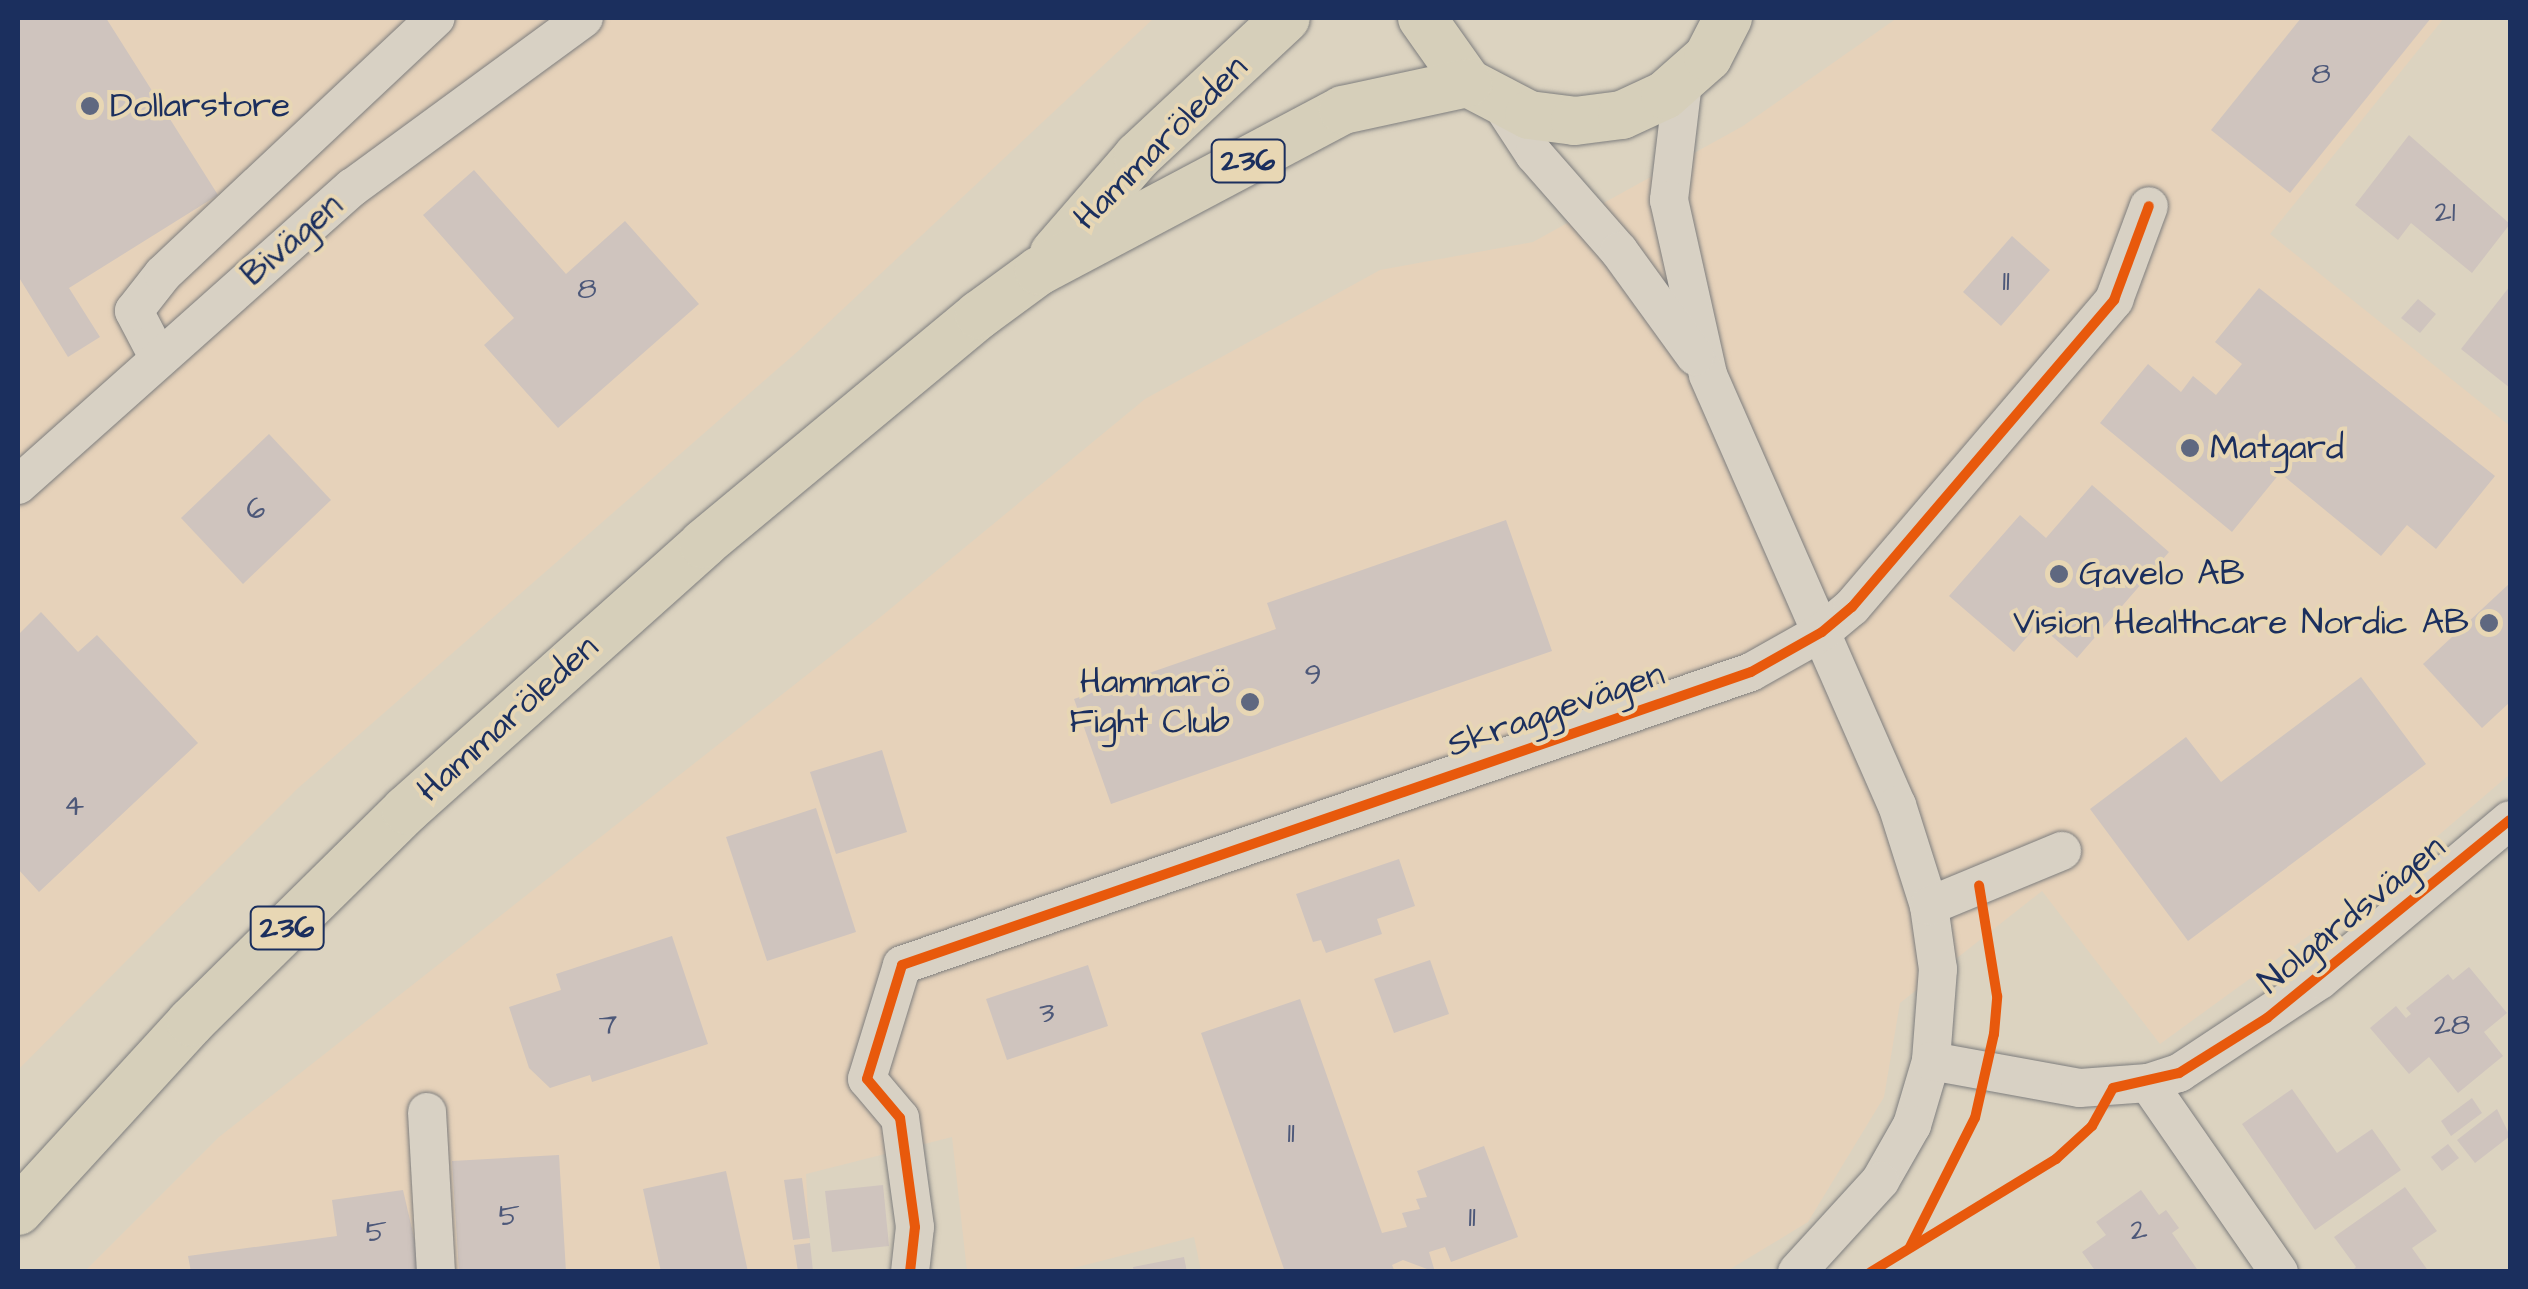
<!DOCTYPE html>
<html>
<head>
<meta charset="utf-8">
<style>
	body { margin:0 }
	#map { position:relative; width:2528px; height:1289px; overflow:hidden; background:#dcd3c0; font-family:"Architects Daughter",sans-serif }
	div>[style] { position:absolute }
	.built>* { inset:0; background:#e6d2ba }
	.building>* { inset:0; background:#cfc4be }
	.roads { filter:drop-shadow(0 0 2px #7e7e7e) drop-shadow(0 0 2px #7e7e7e) }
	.minor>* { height:38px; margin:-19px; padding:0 19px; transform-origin:19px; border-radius:19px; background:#d8d1c4 }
	.major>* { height:48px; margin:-24px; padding:0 24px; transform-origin:24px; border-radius:24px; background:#d6cfba }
	.cycleway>* { height:10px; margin:-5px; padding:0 5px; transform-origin:5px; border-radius:5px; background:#e8590c }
	.dots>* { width:28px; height:28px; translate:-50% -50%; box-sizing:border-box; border:5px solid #e8d7b4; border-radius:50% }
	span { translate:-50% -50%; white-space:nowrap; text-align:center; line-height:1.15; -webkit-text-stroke:8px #e8d7b4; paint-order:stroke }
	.number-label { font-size:30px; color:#4d5879 }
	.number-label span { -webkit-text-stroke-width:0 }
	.shield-label span { padding:2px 8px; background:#e8d7b4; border:2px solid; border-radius:8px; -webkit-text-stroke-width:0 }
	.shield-label { font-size:32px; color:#1b2f5e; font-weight:700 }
	.poi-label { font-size:35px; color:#1b2f5e }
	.left { translate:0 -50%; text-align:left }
	.right { translate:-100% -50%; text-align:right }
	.street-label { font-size:35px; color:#1b2f5e }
	.frame { position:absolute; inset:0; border:20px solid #1b2f5e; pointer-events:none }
</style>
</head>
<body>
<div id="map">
	<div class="built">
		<i style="clip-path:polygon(18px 18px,1154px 18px,797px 352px,297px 789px,18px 1070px)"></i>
		<i style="clip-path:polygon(1897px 18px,2444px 18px,2270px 234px,2510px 426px,2510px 774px,2391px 876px,2160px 1044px,2042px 891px,1900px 1003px,1884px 1097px,1808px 1222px,1727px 1271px,1201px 1271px,1194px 1237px,1062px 1271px,967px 1271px,952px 1137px,806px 1174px,811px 1271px,84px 1272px,219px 1137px,878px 619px,1145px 399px,1380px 270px,1533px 242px,1743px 126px)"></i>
	</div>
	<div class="building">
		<i style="clip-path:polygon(18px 18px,106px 18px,218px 195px,69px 288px,100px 337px,68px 357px,18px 276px)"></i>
		<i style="clip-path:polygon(2301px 18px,2431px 18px,2290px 193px,2211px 130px)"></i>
		<i style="clip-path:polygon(2409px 135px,2510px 224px,2472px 273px,2411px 223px,2398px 240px,2355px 205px)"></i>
		<i style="clip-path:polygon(474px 170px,566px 274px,625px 221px,699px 304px,558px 428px,484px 345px,514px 318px,423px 215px)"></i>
		<i style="clip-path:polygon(2012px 236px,2050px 270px,2001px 326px,1963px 292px)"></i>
		<i style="clip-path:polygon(2510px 286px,2510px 388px,2461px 349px)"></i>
		<i style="clip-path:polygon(2259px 288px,2495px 476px,2436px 549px,2407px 525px,2381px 556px,2280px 473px,2232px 532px,2100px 423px,2148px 364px,2181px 392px,2193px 376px,2216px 395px,2242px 364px,2215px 342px)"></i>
		<i style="clip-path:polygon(2418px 299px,2436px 314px,2420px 333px,2401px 318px)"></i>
		<i style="clip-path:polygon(269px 434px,331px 500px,243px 584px,181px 518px)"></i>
		<i style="clip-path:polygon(2092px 485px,2169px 552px,2077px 658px,2038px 624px,2014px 652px,1949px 596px,2020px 515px,2046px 538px)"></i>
		<i style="clip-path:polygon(1506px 520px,1552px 651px,1111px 804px,1074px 699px,1276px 629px,1267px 603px)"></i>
		<i style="clip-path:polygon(2510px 583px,2510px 702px,2482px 728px,2423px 664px)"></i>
		<i style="clip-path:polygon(41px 612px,78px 652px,97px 635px,198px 743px,39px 892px,18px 869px,18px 635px)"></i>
		<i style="clip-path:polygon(2361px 677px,2426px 764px,2188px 941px,2090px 809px,2186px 737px,2221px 782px)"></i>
		<i style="clip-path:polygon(882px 750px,907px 832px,836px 854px,810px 772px)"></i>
		<i style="clip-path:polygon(816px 808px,856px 932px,767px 961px,726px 837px)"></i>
		<i style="clip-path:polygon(1399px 859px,1415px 906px,1377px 919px,1382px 934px,1326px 953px,1321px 940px,1313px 942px,1296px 894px)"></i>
		<i style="clip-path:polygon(672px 936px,708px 1044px,592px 1082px,590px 1075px,550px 1088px,529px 1068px,509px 1007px,561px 990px,556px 974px)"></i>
		<i style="clip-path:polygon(1430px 960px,1449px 1014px,1394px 1033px,1374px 979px)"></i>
		<i style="clip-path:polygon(1088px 965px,1108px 1026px,1007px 1060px,986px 999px)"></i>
		<i style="clip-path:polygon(2469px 967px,2507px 1013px,2484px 1032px,2503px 1056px,2458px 1093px,2429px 1057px,2409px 1074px,2370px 1028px,2396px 1006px,2406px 1018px,2411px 1014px,2406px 1008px,2448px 974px,2453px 980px)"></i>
		<i style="clip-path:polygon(1300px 999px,1382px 1233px,1407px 1227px,1402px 1213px,1420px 1209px,1416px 1199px,1427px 1197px,1417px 1171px,1484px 1146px,1518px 1237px,1451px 1262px,1445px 1247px,1429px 1252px,1435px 1272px,1403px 1260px,1392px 1265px,1395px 1272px,1285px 1272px,1201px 1033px)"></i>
		<i style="clip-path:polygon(2292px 1089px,2337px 1153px,2372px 1129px,2401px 1170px,2315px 1230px,2242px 1124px)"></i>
		<i style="clip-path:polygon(2472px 1098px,2482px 1113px,2451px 1136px,2441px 1121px)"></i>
		<i style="clip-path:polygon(2497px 1109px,2510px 1136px,2475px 1163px,2457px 1140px)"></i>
		<i style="clip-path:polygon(2448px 1144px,2459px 1158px,2442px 1171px,2431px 1157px)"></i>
		<i style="clip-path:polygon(559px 1155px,566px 1272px,459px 1272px,452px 1161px)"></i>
		<i style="clip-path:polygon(726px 1171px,748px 1272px,661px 1272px,643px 1189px)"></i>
		<i style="clip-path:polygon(802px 1178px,810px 1238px,793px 1240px,784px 1180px)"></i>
		<i style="clip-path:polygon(883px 1185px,889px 1246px,832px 1252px,825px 1191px)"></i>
		<i style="clip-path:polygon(2405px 1187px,2437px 1231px,2412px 1248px,2429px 1272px,2351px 1272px,2356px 1267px,2334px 1237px)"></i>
		<i style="clip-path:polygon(403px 1190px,422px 1272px,191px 1272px,188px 1256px,337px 1236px,332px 1200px)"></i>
		<i style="clip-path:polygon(2141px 1190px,2159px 1215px,2166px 1210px,2179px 1228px,2172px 1233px,2199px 1272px,2096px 1272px,2082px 1252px,2106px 1235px,2096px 1222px)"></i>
		<i style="clip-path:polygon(810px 1243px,813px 1271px,798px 1272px,794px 1245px)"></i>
		<i style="clip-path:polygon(1184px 1257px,1187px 1272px,1134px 1272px,1133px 1267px)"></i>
	</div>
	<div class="roads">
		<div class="minor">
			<i style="left:1683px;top:82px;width:119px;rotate:96.8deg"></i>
			<i style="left:1669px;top:200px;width:179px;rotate:77.4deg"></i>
			<i style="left:1708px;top:375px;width:470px;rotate:66.3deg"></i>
			<i style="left:1897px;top:805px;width:106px;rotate:72.4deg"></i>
			<i style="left:1929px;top:906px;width:64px;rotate:81.9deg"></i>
			<i style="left:1938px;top:969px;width:92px;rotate:94.4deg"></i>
			<i style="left:1931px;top:1061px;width:67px;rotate:106.5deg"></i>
			<i style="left:1912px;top:1125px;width:64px;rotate:119.7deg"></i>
			<i style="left:1880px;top:1181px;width:123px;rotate:132.4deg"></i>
			<i style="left:1502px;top:105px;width:59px;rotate:56.9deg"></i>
			<i style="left:1534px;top:154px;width:129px;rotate:48.8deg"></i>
			<i style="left:1619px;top:251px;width:130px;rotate:54.1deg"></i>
			<i style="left:158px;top:357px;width:52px;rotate:-117.6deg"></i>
			<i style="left:134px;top:311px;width:47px;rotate:-51.9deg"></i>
			<i style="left:163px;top:274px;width:374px;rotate:-43.2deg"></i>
			<i style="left:18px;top:485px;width:448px;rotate:-41.7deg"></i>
			<i style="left:353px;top:187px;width:286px;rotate:-36.2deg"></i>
			<i style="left:1929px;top:906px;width:144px;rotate:-22.5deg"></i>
			<i style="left:1931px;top:1061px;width:151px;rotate:10.3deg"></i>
			<i style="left:2080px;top:1088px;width:68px;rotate:-4.2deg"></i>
			<i style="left:2148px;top:1083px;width:33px;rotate:-18deg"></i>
			<i style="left:2179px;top:1073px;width:169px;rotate:-33.4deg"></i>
			<i style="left:2320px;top:980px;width:248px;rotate:-40.1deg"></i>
			<i style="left:2148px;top:1083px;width:230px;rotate:55.3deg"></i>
			<i style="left:427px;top:1112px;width:160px;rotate:86.8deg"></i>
			<i style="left:910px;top:1272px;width:45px;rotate:-83.7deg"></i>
			<i style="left:915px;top:1227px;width:110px;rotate:-97.8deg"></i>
			<i style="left:900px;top:1118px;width:51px;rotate:-130.2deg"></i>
			<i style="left:867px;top:1079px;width:119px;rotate:-72.9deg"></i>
			<i style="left:902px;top:965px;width:898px;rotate:-19.04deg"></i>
			<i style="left:1751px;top:672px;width:81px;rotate:-29.4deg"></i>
			<i style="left:1822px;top:632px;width:39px;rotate:-40deg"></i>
			<i style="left:1852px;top:607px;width:404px;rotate:-49.5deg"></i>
			<i style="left:2114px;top:300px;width:100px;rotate:-69.6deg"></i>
		</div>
		<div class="major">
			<i style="left:1422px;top:18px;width:80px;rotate:54.7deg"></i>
			<i style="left:1468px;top:83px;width:69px;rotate:27.7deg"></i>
			<i style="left:1529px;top:115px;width:46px;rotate:7.4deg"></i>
			<i style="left:1575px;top:121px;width:47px;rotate:-7.3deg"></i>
			<i style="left:1622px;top:115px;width:47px;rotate:-24.9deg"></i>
			<i style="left:1665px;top:95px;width:57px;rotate:-41.5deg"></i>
			<i style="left:1708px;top:57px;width:44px;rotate:-62.9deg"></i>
			<i style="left:1054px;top:253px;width:128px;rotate:-49.1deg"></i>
			<i style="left:1138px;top:156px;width:202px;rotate:-43deg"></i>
			<i style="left:18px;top:1211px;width:256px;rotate:-47.5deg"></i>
			<i style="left:191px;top:1022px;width:302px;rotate:-44.6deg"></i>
			<i style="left:406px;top:810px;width:399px;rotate:-41.8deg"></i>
			<i style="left:703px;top:544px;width:359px;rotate:-39.7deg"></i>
			<i style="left:979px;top:315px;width:74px;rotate:-36.3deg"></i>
			<i style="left:1039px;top:271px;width:344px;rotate:-27.9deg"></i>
			<i style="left:1343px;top:110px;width:128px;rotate:-12.2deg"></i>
		</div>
	</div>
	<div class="cycleway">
		<i style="left:1910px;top:1247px;width:144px;rotate:-63.3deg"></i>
		<i style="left:1975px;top:1118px;width:86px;rotate:-77.3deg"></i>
		<i style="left:1994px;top:1034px;width:38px;rotate:-85deg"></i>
		<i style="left:1997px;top:996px;width:112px;rotate:-99.2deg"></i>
		<i style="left:910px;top:1272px;width:45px;rotate:-83.7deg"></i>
		<i style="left:915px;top:1227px;width:110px;rotate:-97.8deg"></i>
		<i style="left:900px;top:1118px;width:51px;rotate:-130.2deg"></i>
		<i style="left:867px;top:1079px;width:119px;rotate:-72.9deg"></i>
		<i style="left:902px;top:965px;width:898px;rotate:-19.04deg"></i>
		<i style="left:1751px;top:672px;width:81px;rotate:-29.4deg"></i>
		<i style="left:1822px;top:632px;width:39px;rotate:-40deg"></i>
		<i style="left:1852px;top:607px;width:404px;rotate:-49.5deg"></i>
		<i style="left:2114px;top:300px;width:100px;rotate:-69.6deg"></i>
		<i style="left:1871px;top:1272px;width:217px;rotate:-31.4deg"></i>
		<i style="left:2056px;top:1159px;width:49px;rotate:-42.5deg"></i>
		<i style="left:2092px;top:1126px;width:43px;rotate:-61.1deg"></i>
		<i style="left:2113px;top:1088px;width:68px;rotate:-12.8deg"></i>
		<i style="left:2179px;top:1073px;width:104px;rotate:-32deg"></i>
		<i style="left:2267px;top:1018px;width:313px;rotate:-39.2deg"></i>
	</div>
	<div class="dots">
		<i style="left:90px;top:106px;background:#5f6880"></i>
		<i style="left:2190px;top:448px;background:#5f6880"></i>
		<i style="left:2059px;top:574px;background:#5f6880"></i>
		<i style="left:2489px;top:623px;background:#5f6880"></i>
		<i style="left:1250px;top:702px;background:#5f6880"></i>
	</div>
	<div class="number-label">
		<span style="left:2321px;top:74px">8</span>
		<span style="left:2445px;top:212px">21</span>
		<span style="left:2006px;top:281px">11</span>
		<span style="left:587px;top:289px">8</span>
		<span style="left:256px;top:509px">6</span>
		<span style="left:1313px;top:675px">9</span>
		<span style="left:74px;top:806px">4</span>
		<span style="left:1047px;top:1013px">3</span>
		<span style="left:608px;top:1025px">7</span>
		<span style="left:2452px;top:1025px">28</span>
		<span style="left:1291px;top:1133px">11</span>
		<span style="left:509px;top:1216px">5</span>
		<span style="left:1472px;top:1217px">11</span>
		<span style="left:2139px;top:1230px">2</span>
		<span style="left:376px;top:1232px">5</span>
	</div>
	<div class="shield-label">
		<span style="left:1248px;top:161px">236</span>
		<span style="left:287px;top:928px">236</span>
	</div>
	<div class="poi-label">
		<span class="left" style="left:110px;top:106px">Dollarstore</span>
		<span class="left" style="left:2210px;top:448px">Matgard</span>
		<span class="left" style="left:2079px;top:574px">Gavelo AB</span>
		<span class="right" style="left:2469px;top:623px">Vision Healthcare Nordic AB</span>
		<span class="right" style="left:1230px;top:702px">Hammarö<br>Fight Club</span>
	</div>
	<div class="street-label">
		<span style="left:1161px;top:143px;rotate:-45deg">Hammaröleden</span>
		<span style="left:292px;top:240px;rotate:-41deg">Bivägen</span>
		<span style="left:1556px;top:710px;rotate:-19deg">Skraggevägen</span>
		<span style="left:508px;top:719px;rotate:-42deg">Hammaröleden</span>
		<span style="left:2352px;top:915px;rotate:-39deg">Nolgårdsvägen</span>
	</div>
	<div class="frame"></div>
</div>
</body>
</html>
